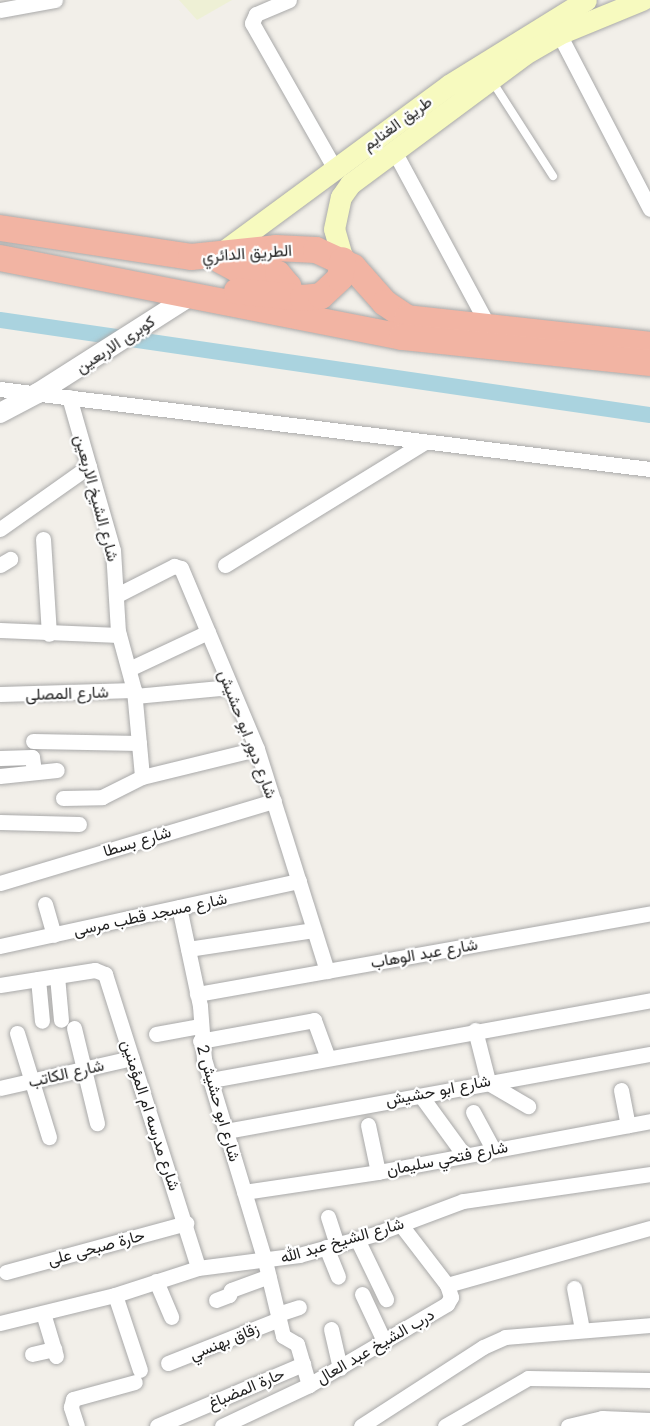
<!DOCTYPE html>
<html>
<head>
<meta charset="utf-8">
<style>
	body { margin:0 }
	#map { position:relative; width:650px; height:1426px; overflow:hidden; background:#f2efe9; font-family:Inter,Vazirmatn,sans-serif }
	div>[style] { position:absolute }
	.farmland>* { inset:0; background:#eef0d5 }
	.canal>* { height:16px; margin:-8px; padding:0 8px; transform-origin:8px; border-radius:8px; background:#aad3df }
	.roads { filter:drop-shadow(0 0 2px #a9a9a9) drop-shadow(0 0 2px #a9a9a9) }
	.service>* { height:8px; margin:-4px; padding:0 4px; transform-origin:4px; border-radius:4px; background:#fff }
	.minor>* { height:15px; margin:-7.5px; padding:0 7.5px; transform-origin:7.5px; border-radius:7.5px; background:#fff }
	.tertiary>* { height:20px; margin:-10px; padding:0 10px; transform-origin:10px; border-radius:10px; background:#fff }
	.secondary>* { height:21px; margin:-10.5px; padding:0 10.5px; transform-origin:10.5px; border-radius:10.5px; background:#f7fabf }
	.trunk>* { height:26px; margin:-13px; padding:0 13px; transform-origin:13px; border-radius:13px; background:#f2b4a3 }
	span { translate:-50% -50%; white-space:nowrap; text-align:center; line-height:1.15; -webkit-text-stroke:4.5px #fff; paint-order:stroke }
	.street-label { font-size:16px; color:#222 }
</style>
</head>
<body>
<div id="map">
	<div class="farmland">
		<i style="clip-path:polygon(179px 0,232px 0,197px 20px)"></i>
	</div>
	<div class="canal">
		<i style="left:0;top:320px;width:657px;rotate:8.32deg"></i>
	</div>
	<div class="roads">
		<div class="service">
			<i style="left:492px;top:81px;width:113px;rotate:57.3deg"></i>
		</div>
		<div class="minor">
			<i style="left:289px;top:0;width:36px;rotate:157deg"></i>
			<i style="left:256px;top:14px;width:10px;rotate:114deg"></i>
			<i style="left:252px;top:23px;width:168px;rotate:60.4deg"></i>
			<i style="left:0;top:10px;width:56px;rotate:-10.3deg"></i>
			<i style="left:559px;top:34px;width:197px;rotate:62.5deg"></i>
			<i style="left:393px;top:149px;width:202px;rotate:61.7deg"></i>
			<i style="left:0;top:389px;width:655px;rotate:7.02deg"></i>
			<i style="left:69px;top:397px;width:159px;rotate:74deg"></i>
			<i style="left:113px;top:550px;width:81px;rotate:86.5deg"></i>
			<i style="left:118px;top:631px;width:61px;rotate:74.8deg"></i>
			<i style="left:134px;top:690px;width:87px;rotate:84.7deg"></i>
			<i style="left:0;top:529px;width:109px;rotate:-35.3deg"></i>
			<i style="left:43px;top:539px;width:95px;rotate:86.4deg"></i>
			<i style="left:0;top:565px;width:12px;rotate:-31deg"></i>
			<i style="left:225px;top:565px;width:235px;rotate:-31.6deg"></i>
			<i style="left:119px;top:594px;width:62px;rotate:-27deg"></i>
			<i style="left:174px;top:566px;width:7px;rotate:16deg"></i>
			<i style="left:181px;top:568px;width:196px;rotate:67.2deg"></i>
			<i style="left:257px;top:749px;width:233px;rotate:72.5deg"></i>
			<i style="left:0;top:630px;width:119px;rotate:2.4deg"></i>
			<i style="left:131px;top:668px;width:85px;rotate:-25.1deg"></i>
			<i style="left:0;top:694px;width:134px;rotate:-1.7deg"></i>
			<i style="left:135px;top:696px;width:96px;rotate:-5.4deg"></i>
			<i style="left:33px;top:741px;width:106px;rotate:1.1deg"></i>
			<i style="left:0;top:758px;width:32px;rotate:-2deg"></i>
			<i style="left:32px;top:757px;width:15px;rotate:82deg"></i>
			<i style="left:0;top:776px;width:57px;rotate:-6deg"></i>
			<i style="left:63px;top:798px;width:39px;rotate:-1deg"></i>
			<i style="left:102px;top:797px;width:45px;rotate:-26.6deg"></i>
			<i style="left:142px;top:777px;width:118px;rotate:-13.7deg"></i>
			<i style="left:0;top:822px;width:79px;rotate:1.5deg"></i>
			<i style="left:0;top:883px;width:286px;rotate:-16.7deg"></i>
			<i style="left:45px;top:904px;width:32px;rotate:74deg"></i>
			<i style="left:179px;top:907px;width:101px;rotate:78deg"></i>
			<i style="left:200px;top:1006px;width:53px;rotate:85.7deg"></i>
			<i style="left:204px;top:1059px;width:211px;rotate:73.2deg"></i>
			<i style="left:265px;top:1261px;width:77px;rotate:76.5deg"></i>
			<i style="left:283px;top:1336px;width:16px;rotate:30deg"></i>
			<i style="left:297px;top:1344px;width:43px;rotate:73.7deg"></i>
			<i style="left:0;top:946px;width:306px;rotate:-12.3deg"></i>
			<i style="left:188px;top:949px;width:127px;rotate:-8.6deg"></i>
			<i style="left:57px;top:976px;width:44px;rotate:84.8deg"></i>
			<i style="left:38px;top:979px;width:42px;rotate:84.6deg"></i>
			<i style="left:0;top:985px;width:96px;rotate:-9deg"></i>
			<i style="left:95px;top:970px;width:11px;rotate:22deg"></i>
			<i style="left:105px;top:974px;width:308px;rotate:72.4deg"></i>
			<i style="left:197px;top:994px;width:460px;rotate:-10.1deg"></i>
			<i style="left:74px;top:1028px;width:98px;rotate:76.4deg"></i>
			<i style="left:475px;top:1030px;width:53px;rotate:75.7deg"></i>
			<i style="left:17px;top:1033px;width:109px;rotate:72.9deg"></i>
			<i style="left:156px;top:1034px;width:45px;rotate:-10.3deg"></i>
			<i style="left:200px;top:1041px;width:116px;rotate:-10.4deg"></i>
			<i style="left:314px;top:1020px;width:40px;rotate:69.8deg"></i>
			<i style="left:211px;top:1080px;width:446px;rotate:-10.3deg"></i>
			<i style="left:485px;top:1081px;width:50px;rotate:30.2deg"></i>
			<i style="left:0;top:1088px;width:135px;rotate:-12.8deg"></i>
			<i style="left:621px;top:1090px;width:36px;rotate:79deg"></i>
			<i style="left:421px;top:1096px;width:73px;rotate:53.9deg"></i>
			<i style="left:473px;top:1112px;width:42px;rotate:61.6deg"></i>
			<i style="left:368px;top:1125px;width:48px;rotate:78deg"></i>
			<i style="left:226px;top:1131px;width:431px;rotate:-10.3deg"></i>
			<i style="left:244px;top:1192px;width:135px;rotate:-8.5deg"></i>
			<i style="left:378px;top:1172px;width:277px;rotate:-10.6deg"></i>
			<i style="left:328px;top:1217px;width:28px;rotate:72deg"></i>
			<i style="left:401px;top:1225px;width:76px;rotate:52.5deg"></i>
			<i style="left:357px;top:1239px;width:67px;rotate:64.2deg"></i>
			<i style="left:326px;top:1247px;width:32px;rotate:68deg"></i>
			<i style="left:6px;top:1272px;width:187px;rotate:-15.2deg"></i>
			<i style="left:156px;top:1281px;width:39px;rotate:67deg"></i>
			<i style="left:574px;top:1288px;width:42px;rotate:79deg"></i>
			<i style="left:362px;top:1294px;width:52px;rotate:64.9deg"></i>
			<i style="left:115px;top:1295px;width:79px;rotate:71.6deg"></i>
			<i style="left:216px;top:1300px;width:14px;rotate:-21deg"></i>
			<i style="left:229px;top:1295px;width:5px;rotate:-68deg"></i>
			<i style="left:231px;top:1290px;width:40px;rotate:-20.2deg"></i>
			<i style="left:43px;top:1313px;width:45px;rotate:73.2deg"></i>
			<i style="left:278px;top:1314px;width:22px;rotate:-18deg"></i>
			<i style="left:0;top:1323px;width:118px;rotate:-13.7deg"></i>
			<i style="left:115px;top:1295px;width:87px;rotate:-18deg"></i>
			<i style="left:198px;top:1268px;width:102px;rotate:-7.3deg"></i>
			<i style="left:299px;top:1255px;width:79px;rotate:-15.4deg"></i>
			<i style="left:375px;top:1234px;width:94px;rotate:-20.6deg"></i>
			<i style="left:463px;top:1201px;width:189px;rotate:-8.2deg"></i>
			<i style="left:331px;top:1329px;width:40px;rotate:77deg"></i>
			<i style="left:32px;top:1354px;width:23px;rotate:-13deg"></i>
			<i style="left:168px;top:1363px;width:119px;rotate:-21.6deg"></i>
			<i style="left:77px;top:1426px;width:20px;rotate:-108deg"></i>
			<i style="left:71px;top:1407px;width:8px;rotate:-76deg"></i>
			<i style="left:73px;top:1399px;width:64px;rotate:-15.3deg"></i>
			<i style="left:157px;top:1426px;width:159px;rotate:-23deg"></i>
			<i style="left:222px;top:1426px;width:96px;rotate:-25.2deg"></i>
			<i style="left:309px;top:1385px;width:160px;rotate:-30.4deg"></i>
			<i style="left:447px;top:1304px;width:8px;rotate:-60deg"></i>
			<i style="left:451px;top:1297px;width:13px;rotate:-108deg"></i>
			<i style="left:447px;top:1285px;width:211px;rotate:-15.7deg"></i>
			<i style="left:361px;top:1426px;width:145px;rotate:-32.9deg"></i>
			<i style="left:483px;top:1347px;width:24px;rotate:-24deg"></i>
			<i style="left:505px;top:1337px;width:145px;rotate:-4.7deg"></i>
			<i style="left:445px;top:1426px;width:96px;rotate:-30deg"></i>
			<i style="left:528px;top:1378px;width:122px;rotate:0.9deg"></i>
			<i style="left:568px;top:1426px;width:35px;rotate:-13deg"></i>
			<i style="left:602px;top:1418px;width:48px;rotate:2.4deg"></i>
		</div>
		<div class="tertiary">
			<i style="left:0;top:413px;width:43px;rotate:-27.8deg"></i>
			<i style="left:38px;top:393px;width:183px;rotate:-32.5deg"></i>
		</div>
		<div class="secondary">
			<i style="left:217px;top:256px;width:288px;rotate:-36.4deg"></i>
			<i style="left:449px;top:85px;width:161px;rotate:-31.8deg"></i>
			<i style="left:343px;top:260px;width:32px;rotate:-106deg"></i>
			<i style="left:334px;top:229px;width:33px;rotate:-78deg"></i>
			<i style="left:341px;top:197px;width:16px;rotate:-55deg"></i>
			<i style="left:350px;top:184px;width:218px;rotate:-36.6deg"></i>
			<i style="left:525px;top:54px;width:39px;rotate:-30deg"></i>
			<i style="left:559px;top:34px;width:90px;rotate:-22.3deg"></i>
		</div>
		<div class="trunk">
			<i style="left:0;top:228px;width:193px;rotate:8.6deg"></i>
			<i style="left:191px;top:257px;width:85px;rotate:-6deg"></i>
			<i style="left:276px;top:248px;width:40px;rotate:2.9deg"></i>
			<i style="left:316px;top:250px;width:41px;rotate:24.7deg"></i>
			<i style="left:353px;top:267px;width:48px;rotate:48.4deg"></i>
			<i style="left:385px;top:303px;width:27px;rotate:34deg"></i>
			<i style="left:407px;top:318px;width:244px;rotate:6.3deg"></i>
			<i style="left:0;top:258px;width:410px;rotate:11.1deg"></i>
			<i style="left:402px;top:337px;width:249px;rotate:6deg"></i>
			<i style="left:220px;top:260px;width:19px;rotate:28deg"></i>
			<i style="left:237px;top:269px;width:41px;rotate:7deg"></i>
			<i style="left:278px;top:274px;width:16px;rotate:50deg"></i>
			<i style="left:288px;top:286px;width:11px;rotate:90deg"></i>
			<i style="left:237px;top:291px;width:66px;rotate:6.1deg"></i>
			<i style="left:303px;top:298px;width:18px;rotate:-6deg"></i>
			<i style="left:321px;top:296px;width:26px;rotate:-43deg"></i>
			<i style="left:340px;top:278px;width:18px;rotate:-81deg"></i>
		</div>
	</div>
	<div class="street-label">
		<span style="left:397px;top:123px;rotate:-36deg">طريق الغنايم</span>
		<span style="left:247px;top:253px;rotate:-4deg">الطريق الدائري</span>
		<span style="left:115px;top:344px;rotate:-33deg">كوبرى الاربعين</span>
		<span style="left:97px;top:498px;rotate:75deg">شارع الشيخ الاربعين</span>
		<span style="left:67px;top:693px;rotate:-2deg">شارع المصلى</span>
		<span style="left:248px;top:734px;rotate:69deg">شارع دبور ابو حشيش</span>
		<span style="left:137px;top:841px;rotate:-17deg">شارع بسطا</span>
		<span style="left:150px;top:914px;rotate:-12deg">شارع مسجد قطب مرسى</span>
		<span style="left:424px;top:953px;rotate:-10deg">شارع عبد الوهاب</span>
		<span style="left:66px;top:1073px;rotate:-13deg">شارع الكاتب</span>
		<span style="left:438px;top:1090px;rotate:-11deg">شارع ابو حشيش</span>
		<span style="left:219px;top:1103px;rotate:74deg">شارع ابو حشيش 2</span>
		<span style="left:151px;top:1115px;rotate:72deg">شارع مدرسه ام المؤمنين</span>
		<span style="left:447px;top:1158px;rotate:-11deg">شارع فتحي سليمان</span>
		<span style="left:342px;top:1240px;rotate:-16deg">شارع الشيخ عبد الله</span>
		<span style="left:96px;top:1247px;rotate:-15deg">حارة صبحى على</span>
		<span style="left:224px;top:1341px;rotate:-22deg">زقاق بهنسي</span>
		<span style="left:375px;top:1346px;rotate:-30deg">درب الشيخ عبد العال</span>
		<span style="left:246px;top:1388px;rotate:-23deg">حارة المضباغ</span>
	</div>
</div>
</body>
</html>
